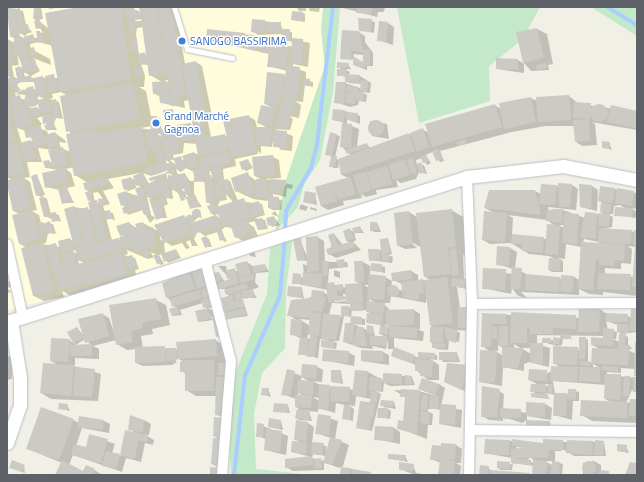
<!DOCTYPE html>
<html>
<head>
<meta charset="utf-8">
<style>
	body { margin:0 }
	#map { position:relative; width:644px; height:482px; overflow:hidden; background:#f1f0e7; font-family:"Titillium Web",sans-serif }
	div>[style] { position:absolute }
	.commercial>* { inset:0; background:#fffcde }
	.green>* { inset:0; background:#c3e9c8 }
	.shadow>* { inset:0; background:#0003 }
	.stream>* { height:3.5px; margin:-1.75px; padding:0 1.75px; transform-origin:1.75px; border-radius:1.75px; background:#a9ceff }
	.building>* { inset:0; background:#cccac4 }
	.round { border-radius:50% }
	.roads { filter:drop-shadow(0 0 1px #bbbdc3) drop-shadow(0 0 1px #bbbdc3) }
	.service>* { height:5px; margin:-2.5px; padding:0 2.5px; transform-origin:2.5px; border-radius:2.5px; background:#fff }
	.minor>* { height:10px; margin:-5px; padding:0 5px; transform-origin:5px; border-radius:5px; background:#fff }
	.tertiary>* { height:13px; margin:-6.5px; padding:0 6.5px; transform-origin:6.5px; border-radius:6.5px; background:#fff }
	.dots>* { width:11px; height:11px; translate:-50% -50%; box-sizing:border-box; border:2px solid #fff; border-radius:50% }
	span { translate:-50% -50%; white-space:nowrap; text-align:center; line-height:1.15; -webkit-text-stroke:3px #fff; paint-order:stroke }
	.shop-label { font-size:11px; color:#366cbe }
	.left { translate:0 -50%; text-align:left }
	.frame { position:absolute; inset:0; border:8px solid #5e6168; pointer-events:none }
</style>
</head>
<body>
<div id="map">
	<div class="commercial">
		<i style="clip-path:polygon(7px 7px,323px 7px,321px 30px,325px 65px,286px 180px,275px 232px,7px 311px)"></i>
	</div>
	<div class="green">
		<i style="clip-path:polygon(323px 7px,340px 7px,333px 92px,320px 160px,304px 184px,298px 207px,275px 232px,286px 180px,325px 66px,321px 30px)"></i>
		<i style="clip-path:polygon(397px 7px,540px 7px,522px 40px,489px 66px,490px 101px,419px 123px)"></i>
		<i style="clip-path:polygon(591px 7px,637px 7px,637px 36px,615px 22px)"></i>
		<i style="clip-path:polygon(293px 236px,286px 289px,285px 348px,262px 373px,254px 414px,256px 469px,312px 475px,231px 475px,229px 434px,235px 373px,267px 294px,270px 248px)"></i>
	</div>
	<div class="shadow">
		<i style="clip-path:polygon(evenodd,7px 7px,23px 11px,26px 25px,32px 32px,26px 34px,26px 37px,38px 38px,37px 32px,43px 33px,34px 18px,35px 7px,41px 7px,43px 19px,38px 20px,50px 30px,84px 7px,134px 7px,135px 12px,141px 13px,140px 7px,175px 7px,185px 64px,196px 62px,202px 66px,213px 121px,208px 122px,211px 137px,228px 136px,227px 121px,248px 116px,255px 120px,257px 128px,268px 128px,258px 123px,271px 107px,265px 104px,268px 73px,286px 76px,287px 71px,268px 66px,269px 54px,207px 40px,245px 34px,293px 47px,293px 42px,283px 40px,283px 34px,258px 35px,252px 31px,253px 20px,280px 23px,283px 30px,292px 32px,292px 39px,310px 43px,308px 67px,293px 64px,293px 67px,306px 72px,306px 80px,313px 82px,313px 87px,305px 85px,303px 102px,295px 101px,301px 105px,299px 118px,289px 116px,293px 119px,290px 130px,275px 129px,293px 136px,292px 151px,281px 150px,273px 141px,272px 147px,261px 146px,261px 154px,257px 150px,258px 154px,235px 159px,236px 166px,223px 169px,224px 180px,218px 180px,230px 181px,238px 201px,262px 204px,265px 215px,255px 218px,265px 220px,268px 229px,259px 230px,255px 221px,248px 223px,254px 227px,258px 236px,243px 241px,236px 237px,232px 228px,225px 227px,221px 231px,227px 241px,224px 242px,218px 232px,205px 236px,198px 231px,194px 239px,198px 246px,192px 246px,190px 240px,186px 242px,190px 248px,186px 249px,182px 243px,172px 246px,164px 241px,165px 254px,176px 250px,181px 258px,168px 263px,162px 254px,159px 255px,164px 264px,160px 265px,155px 257px,148px 259px,127px 250px,128px 254px,124px 255px,135px 258px,139px 269px,135px 270px,137px 279px,70px 295px,62px 291px,64px 297px,44px 301px,34px 296px,27px 248px,20px 244px,20px 214px,13px 211px,7px 185px,12px 180px,7px 177px,7px 79px,12px 79px,7px 75px,7px 39px,15px 43px,15px 39px,11px 36px,7px 7px,142px 19px,142px 23px,135px 22px,135px 20px,142px 19px,7px 7px,143px 27px,147px 55px,139px 54px,136px 34px,137px 28px,143px 27px,7px 7px,16px 31px,25px 36px,25px 39px,15px 33px,16px 31px,7px 7px,39px 42px,53px 46px,58px 78px,25px 78px,24px 72px,31px 76px,40px 71px,33px 58px,51px 65px,50px 59px,31px 49px,30px 44px,39px 42px,7px 7px,17px 54px,24px 69px,20px 67px,19px 80px,14px 77px,12px 66px,19px 65px,17px 54px,7px 7px,141px 64px,149px 65px,150px 75px,162px 82px,154px 93px,160px 97px,161px 103px,185px 108px,184px 101px,189px 100px,194px 126px,162px 131px,160px 118px,151px 117px,146px 91px,139px 87px,144px 87px,145px 76px,141px 64px,7px 7px,164px 80px,169px 80px,170px 84px,164px 80px,7px 7px,19px 82px,35px 82px,37px 89px,21px 90px,17px 86px,19px 82px,7px 7px,24px 89px,16px 94px,26px 95px,26px 100px,16px 97px,15px 92px,24px 89px,7px 7px,61px 92px,68px 96px,71px 152px,61px 148px,59px 142px,66px 143px,65px 140px,55px 133px,48px 135px,47px 130px,57px 130px,54px 124px,56px 118px,63px 119px,59px 102px,49px 99px,53px 98px,52px 94px,61px 92px,7px 7px,37px 95px,44px 99px,38px 100px,37px 95px,7px 7px,33px 102px,39px 105px,40px 109px,27px 107px,37px 106px,33px 102px,7px 7px,43px 116px,47px 125px,47px 131px,38px 128px,42px 124px,37px 118px,43px 116px,7px 7px,152px 126px,151px 130px,141px 128px,152px 126px,7px 7px,17px 128px,26px 131px,33px 141px,22px 144px,17px 128px,7px 7px,162px 133px,162px 137px,158px 136px,158px 134px,162px 133px,7px 7px,184px 143px,197px 144px,199px 155px,194px 153px,184px 156px,185px 160px,174px 159px,173px 155px,183px 153px,184px 143px,7px 7px,38px 148px,54px 150px,52px 163px,49px 161px,46px 168px,59px 170px,46px 187px,59px 190px,63px 203px,74px 203px,67px 188px,75px 186px,71px 173px,66px 169px,74px 167px,75px 175px,88px 183px,86px 190px,90px 192px,91px 210px,74px 207px,74px 242px,70px 239px,60px 247px,42px 244px,46px 243px,48px 233px,56px 234px,53px 224px,41px 223px,39px 215px,32px 211px,37px 210px,30px 182px,24px 178px,30px 177px,27px 162px,42px 162px,38px 148px,7px 7px,168px 157px,175px 161px,176px 165px,167px 158px,168px 157px,7px 7px,165px 160px,171px 163px,167px 164px,165px 160px,7px 7px,186px 168px,194px 172px,195px 181px,190px 181px,185px 174px,178px 176px,176px 169px,181px 172px,186px 168px,7px 7px,171px 169px,149px 184px,143px 173px,151px 176px,171px 169px,7px 7px,209px 171px,211px 171px,212px 178px,210px 179px,209px 171px,7px 7px,140px 173px,136px 181px,131px 178px,125px 189px,128px 191px,118px 194px,128px 215px,143px 210px,150px 223px,155px 218px,167px 218px,164px 206px,168px 204px,166px 198px,173px 199px,172px 189px,188px 200px,191px 208px,202px 207px,194px 195px,194px 181px,205px 182px,207px 202px,212px 205px,212px 214px,215px 216px,193px 223px,198px 217px,202px 218px,199px 209px,188px 219px,184px 216px,158px 231px,143px 223px,138px 229px,129px 223px,121px 240px,112px 240px,106px 218px,115px 220px,113px 213px,105px 212px,103px 206px,110px 204px,103px 191px,114px 188px,108px 179px,140px 173px,7px 7px,169px 173px,174px 176px,168px 175px,168px 182px,166px 174px,169px 173px,7px 7px,135px 184px,141px 187px,137px 189px,135px 184px,7px 7px,136px 188px,140px 197px,126px 192px,136px 188px,7px 7px,185px 188px,186px 192px,181px 190px,185px 188px,7px 7px,98px 192px,103px 199px,100px 203px,95px 202px,93px 193px,98px 192px,7px 7px,185px 194px,190px 197px,187px 198px,185px 194px,7px 7px,226px 194px,234px 203px,217px 208px,220px 201px,227px 200px,226px 194px,7px 7px,147px 196px,155px 201px,150px 200px,156px 218px,151px 215px,147px 196px,7px 7px,219px 214px,221px 219px,215px 215px,219px 214px,7px 7px,160px 233px,165px 242px,160px 239px,160px 233px,7px 7px,76px 250px,77px 254px,72px 251px,76px 250px,7px 7px,151px 252px,157px 255px,153px 257px,151px 252px,7px 7px,78px 260px,84px 263px,79px 264px,78px 260px)"></i>
		<i style="clip-path:polygon(46px 7px,61px 7px,50px 9px)"></i>
		<i style="clip-path:polygon(296px 7px,306px 7px,306px 11px,300px 11px,305px 14px,305px 22px,292px 20px,301px 13px)"></i>
		<i style="clip-path:polygon(308px 7px,320px 7px,319px 12px,310px 11px)"></i>
		<i style="clip-path:polygon(385px 7px,384px 12px,378px 12px,377px 17px,343px 8px)"></i>
		<i style="clip-path:polygon(359px 19px,375px 22px,374px 33px,360px 30px)"></i>
		<i style="clip-path:polygon(388px 23px,394px 27px,393px 45px,378px 40px)"></i>
		<i style="clip-path:polygon(537px 29px,547px 34px,553px 64px,548px 65px,549px 70px,531px 71px,524px 63px,524px 73px,497px 69px,518px 60px,524px 64px,517px 33px)"></i>
		<i style="clip-path:polygon(evenodd,358px 32px,365px 36px,365px 42px,373px 53px,373px 66px,367px 66px,367px 70px,356px 66px,355px 59px,341px 59px,358px 32px,354px 54px,364px 55px,364px 64px,353px 57px,354px 54px)"></i>
		<i style="clip-path:polygon(348px 64px,351px 69px,344px 69px,350px 72px,348px 75px,360px 76px,371px 83px,370px 93px,361px 92px,367px 95px,366px 102px,359px 101px,358px 105px,350px 107px,335px 102px,345px 83px,362px 89px,362px 84px,349px 83px,346px 77px,338px 75px,343px 70px,338px 67px)"></i>
		<i style="clip-path:polygon(569px 96px,579px 104px,637px 112px,637px 130px,591px 122px,595px 124px,597px 145px,582px 146px,576px 142px,575px 126px,545px 126px,512px 132px,440px 151px,444px 161px,440px 162px,433px 152px,425px 155px,431px 163px,427px 165px,422px 158px,416px 160px,417px 165px,424px 165px,427px 174px,419px 172px,416px 179px,401px 183px,396px 180px,398px 187px,376px 190px,377px 194px,366px 197px,361px 194px,362px 198px,343px 201px,344px 205px,328px 210px,321px 206px,316px 187px,348px 178px,342px 175px,339px 161px,338px 168px,333px 168px,332px 156px,326px 154px,337px 135px,340px 136px,335px 157px,339px 161px,352px 156px,341px 146px,343px 122px,333px 120px,345px 111px,360px 116px,360px 124px,347px 119px,347px 124px,359px 129px,357px 147px,367px 144px,371px 149px,423px 130px,429px 133px,494px 105px,501px 109px,531px 98px,537px 101px)"></i>
		<i style="clip-path:polygon(172px 110px,176px 120px,165px 119px)"></i>
		<i style="clip-path:polygon(370px 121px,387px 124px,389px 139px,372px 136px)"></i>
		<i style="clip-path:polygon(609px 143px,612px 150px,603px 147px)"></i>
		<i style="clip-path:polygon(273px 157px,279px 160px,281px 178px,265px 179px,293px 185px,292px 189px,287px 188px,286px 197px,273px 194px,273px 198px,282px 200px,281px 210px,274px 210px,279px 217px,271px 214px,275px 211px,269px 208px,269px 201px,253px 199px,236px 191px,247px 174px,255px 180px,262px 180px,255px 176px)"></i>
		<i style="clip-path:polygon(248px 160px,253px 168px,246px 171px,243px 169px)"></i>
		<i style="clip-path:polygon(37px 175px,45px 195px,42px 196px,47px 199px,51px 214px,59px 215px,61px 222px,44px 216px,42px 198px,37px 195px,32px 176px)"></i>
		<i style="clip-path:polygon(evenodd,572px 185px,578px 189px,576px 210px,548px 207px,549px 212px,563px 210px,585px 218px,586px 213px,606px 215px,601px 212px,606px 205px,599px 201px,601px 187px,637px 193px,637px 209px,631px 208px,637px 212px,637px 229px,636px 218px,615px 215px,626px 209px,620px 205px,614px 206px,613px 214px,607px 214px,613px 217px,612px 227px,603px 229px,637px 232px,637px 296px,603px 292px,603px 295px,589px 294px,579px 289px,579px 295px,521px 292px,527px 298px,518px 296px,512px 288px,511px 294px,483px 288px,484px 269px,512px 274px,513px 269px,497px 264px,510px 248px,517px 252px,515px 268px,528px 275px,562px 279px,573px 276px,579px 280px,581px 247px,566px 244px,565px 259px,558px 258px,563px 261px,563px 272px,552px 272px,549px 270px,555px 259px,549px 256px,529px 254px,511px 243px,490px 244px,483px 240px,495px 213px,485px 208px,535px 191px,541px 194px,556px 186px,572px 185px,508px 215px,547px 220px,555px 226px,547px 239px,512px 235px,513px 218px,508px 215px,572px 185px,558px 225px,564px 225px,564px 228px,558px 225px,572px 185px,584px 239px,599px 242px,599px 244px,583px 243px,584px 239px,572px 185px,627px 246px,636px 247px,634px 277px,605px 274px,605px 268px,621px 269px,621px 263px,631px 264px,632px 249px,627px 246px)"></i>
		<i style="clip-path:polygon(592px 186px,598px 190px,597px 211px,581px 207px)"></i>
		<i style="clip-path:polygon(315px 194px,317px 205px,304px 202px)"></i>
		<i style="clip-path:polygon(301px 204px,308px 207px,306px 211px,299px 209px)"></i>
		<i style="clip-path:polygon(310px 207px,317px 209px,317px 211px,310px 209px)"></i>
		<i style="clip-path:polygon(evenodd,451px 210px,465px 218px,469px 255px,463px 255px,464px 278px,468px 283px,467px 289px,457px 287px,460px 308px,474px 331px,455px 330px,460px 333px,459px 342px,449px 340px,448px 350px,436px 349px,431px 342px,435px 328px,431px 326px,427px 296px,426px 303px,391px 296px,390px 303px,383px 303px,391px 311px,414px 310px,420px 314px,420px 329px,417px 329px,424px 332px,423px 341px,394px 338px,394px 348px,419px 358px,419px 353px,437px 355px,437px 360px,430px 359px,439px 365px,439px 380px,428px 380px,416px 370px,416px 365px,392px 356px,395px 349px,388px 349px,388px 339px,386px 349px,372px 346px,373px 349px,361px 348px,344px 342px,353px 324px,367px 330px,367px 326px,373px 327px,375px 337px,386px 337px,380px 334px,381px 325px,367px 323px,373px 315px,365px 310px,352px 310px,351px 317px,365px 319px,365px 325px,354px 324px,352px 317px,344px 316px,339px 341px,332px 341px,337px 343px,336px 349px,322px 347px,328px 340px,320px 339px,318px 358px,299px 354px,300px 338px,291px 334px,298px 321px,289px 315px,303px 298px,288px 296px,302px 288px,304px 300px,323px 292px,328px 295px,328px 290px,293px 283px,304px 276px,303px 264px,308px 266px,308px 261px,298px 260px,300px 239px,307px 257px,317px 237px,324px 241px,325px 262px,347px 262px,348px 267px,329px 269px,328px 284px,347px 288px,360px 284px,356px 281px,363px 262px,370px 266px,370px 275px,385px 277px,392px 281px,391px 287px,403px 291px,402px 284px,393px 280px,411px 271px,418px 275px,418px 281px,430px 280px,424px 276px,421px 247px,409px 241px,417px 248px,405px 249px,398px 245px,409px 212px,417px 217px,451px 210px,364px 285px,369px 285px,369px 288px,364px 285px,451px 210px,343px 294px,347px 294px,347px 298px,343px 297px,343px 294px,451px 210px,347px 299px,347px 301px,334px 302px,334px 300px,347px 299px,451px 210px,369px 299px,376px 303px,369px 302px,369px 299px,451px 210px,332px 303px,350px 304px,351px 308px,342px 307px,342px 317px,329px 315px,332px 303px,451px 210px,299px 319px,310px 320px,310px 326px,299px 319px,451px 210px,385px 324px,391px 327px,385px 327px,385px 324px,451px 210px,308px 334px,315px 338px,307px 339px,308px 334px)"></i>
		<i style="clip-path:polygon(274px 217px,280px 225px,272px 227px,267px 219px)"></i>
		<i style="clip-path:polygon(377px 223px,381px 232px,374px 232px,371px 230px)"></i>
		<i style="clip-path:polygon(360px 227px,364px 233px,354px 233px,356px 240px,353px 242px,361px 250px,336px 258px,329px 254px,334px 234px,343px 245px,350px 243px,347px 241px,350px 230px,354px 232px)"></i>
		<i style="clip-path:polygon(206px 237px,209px 239px,212px 247px,205px 247px)"></i>
		<i style="clip-path:polygon(388px 239px,392px 254px,388px 255px,393px 257px,392px 263px,370px 260px,379px 250px,382px 251px,381px 240px)"></i>
		<i style="clip-path:polygon(249px 250px,254px 251px,256px 257px,250px 256px)"></i>
		<i style="clip-path:polygon(247px 262px,254px 267px,265px 265px,269px 272px,256px 273px,255px 282px,259px 287px,252px 290px,257px 298px,242px 298px,248px 316px,227px 319px,222px 299px,229px 296px,225px 289px,216px 289px,216px 306px,208px 308px,211px 310px,223px 340px,217px 336px,213px 318px,208px 315px,213px 320px,199px 322px,207px 309px,203px 303px,180px 310px,182px 315px,173px 316px,176px 308px,167px 297px,189px 271px,219px 273px,225px 282px,231px 280px,218px 266px,226px 266px,227px 271px,238px 271px)"></i>
		<i style="clip-path:polygon(372px 264px,385px 267px,385px 273px,371px 270px)"></i>
		<i style="clip-path:polygon(334px 270px,340px 272px,340px 278px,334px 276px)"></i>
		<i style="clip-path:polygon(11px 281px,14px 286px,7px 288px,11px 292px,7px 293px,7px 282px)"></i>
		<i style="clip-path:polygon(evenodd,156px 300px,166px 305px,170px 325px,152px 329px,153px 334px,141px 336px,143px 348px,178px 350px,215px 340px,225px 346px,227px 362px,220px 364px,230px 376px,224px 378px,234px 382px,232px 419px,216px 415px,216px 396px,196px 396px,186px 390px,186px 374px,181px 371px,183px 361px,173px 357px,177px 362px,172px 365px,143px 366px,136px 363px,136px 349px,127px 350px,117px 344px,116px 340px,93px 346px,99px 349px,99px 359px,75px 358px,75px 365px,71px 365px,101px 374px,98px 401px,51px 399px,41px 393px,58px 365px,51px 361px,69px 340px,75px 344px,69px 332px,77px 328px,83px 335px,102px 314px,109px 318px,115px 335px,156px 300px,85px 339px,91px 345px,74px 346px,85px 339px)"></i>
		<i style="clip-path:polygon(evenodd,580px 308px,600px 309px,607px 314px,631px 317px,637px 310px,637px 332px,622px 334px,628px 337px,628px 346px,633px 348px,628px 350px,636px 354px,637px 344px,637px 376px,635px 369px,621px 368px,621px 373px,607px 372px,607px 375px,637px 378px,637px 393px,632px 390px,626px 403px,637px 401px,636px 423px,592px 421px,582px 415px,611px 402px,605px 399px,606px 385px,553px 381px,555px 394px,569px 395px,569px 390px,579px 392px,579px 401px,573px 401px,572px 420px,554px 415px,555px 395px,545px 393px,550px 399px,532px 397px,537px 394px,531px 391px,539px 385px,529px 380px,561px 368px,554px 363px,580px 349px,585px 338px,588px 340px,588px 362px,592px 363px,600px 349px,592px 345px,608px 339px,604px 336px,537px 335px,537px 344px,550px 348px,549px 367px,529px 362px,524px 364px,524px 371px,503px 367px,502px 386px,480px 382px,491px 352px,482px 346px,483px 314px,580px 318px,580px 308px,606px 321px,618px 325px,618px 332px,624px 335px,619px 342px,613px 339px,616px 339px,617px 332px,608px 330px,606px 321px,580px 308px,514px 344px,522px 349px,514px 349px,514px 344px,580px 308px,498px 345px,503px 348px,503px 356px,494px 350px,498px 351px,498px 345px,580px 308px,521px 348px,531px 348px,531px 354px,521px 348px,580px 308px,593px 364px,600px 368px,593px 368px,593px 364px,580px 308px,543px 384px,549px 384px,549px 387px,543px 384px)"></i>
		<i style="clip-path:polygon(561px 335px,574px 339px,563px 338px,562px 345px,557px 346px,543px 342px,561px 339px)"></i>
		<i style="clip-path:polygon(348px 352px,355px 356px,354px 366px,323px 360px)"></i>
		<i style="clip-path:polygon(383px 352px,389px 355px,389px 365px,362px 361px)"></i>
		<i style="clip-path:polygon(440px 353px,457px 353px,460px 362px,443px 362px)"></i>
		<i style="clip-path:polygon(7px 355px,13px 359px,12px 379px,7px 380px)"></i>
		<i style="clip-path:polygon(468px 365px,469px 393px,445px 382px)"></i>
		<i style="clip-path:polygon(evenodd,316px 366px,323px 370px,322px 382px,313px 381px,320px 385px,354px 390px,368px 372px,384px 381px,384px 374px,412px 377px,415px 385px,390px 386px,384px 383px,383px 392px,375px 391px,381px 394px,372px 431px,357px 428px,371px 399px,356px 396px,355px 406px,348px 405px,354px 409px,353px 421px,343px 418px,345px 405px,336px 403px,335px 413px,318px 408px,318px 412px,309px 411px,312px 421px,299px 420px,296px 418px,302px 411px,296px 407px,296px 399px,282px 394px,287px 371px,302px 376px,316px 366px,301px 377px,309px 381px,301px 381px,301px 377px,316px 366px,298px 393px,304px 396px,298px 396px,298px 393px,316px 366px,313px 397px,319px 398px,319px 401px,313px 397px)"></i>
		<i style="clip-path:polygon(341px 371px,343px 384px,332px 382px)"></i>
		<i style="clip-path:polygon(439px 384px,445px 388px,441px 406px,462px 410px,461px 428px,440px 424px,441px 410px,430px 408px,427px 411px,433px 414px,432px 425px,428px 425px,427px 439px,398px 428px,404px 422px,406px 398px,394px 390px,419px 391px,439px 397px,419px 389px)"></i>
		<i style="clip-path:polygon(268px 389px,271px 397px,262px 394px)"></i>
		<i style="clip-path:polygon(497px 390px,504px 394px,503px 409px,527px 413px,527px 403px,545px 404px,552px 408px,551px 420px,527px 416px,527px 420px,522px 423px,503px 417px,503px 421px,489px 420px,482px 416px)"></i>
		<i style="clip-path:polygon(394px 402px,396px 409px,384px 407px,391px 411px,390px 419px,378px 417px,388px 409px,381px 405px)"></i>
		<i style="clip-path:polygon(67px 405px,70px 411px,59px 408px)"></i>
		<i style="clip-path:polygon(288px 405px,290px 413px,274px 412px)"></i>
		<i style="clip-path:polygon(evenodd,319px 415px,338px 421px,335px 439px,349px 445px,343px 466px,339px 468px,324px 462px,324px 470px,293px 471px,286px 467px,311px 457px,292px 452px,301px 443px,295px 439px,308px 423px,314px 427px,312px 443px,326px 446px,327px 454px,331px 438px,316px 433px,319px 415px,313px 454px,326px 456px,325px 461px,312px 458px,313px 454px)"></i>
		<i style="clip-path:polygon(215px 418px,224px 438px,219px 438px,229px 443px,218px 467px,212px 464px,220px 439px,214px 436px)"></i>
		<i style="clip-path:polygon(73px 420px,79px 423px,104px 421px,110px 424px,109px 433px,82px 428px,76px 446px,86px 449px,90px 435px,115px 444px,112px 453px,121px 456px,126px 432px,136px 433px,129px 429px,144px 420px,151px 424px,149px 435px,144px 434px,154px 440px,153px 445px,145px 443px,141px 462px,126px 458px,122px 472px,73px 455px,69px 465px,83px 473px,87px 466px,103px 475px,56px 475px,62px 463px,28px 449px)"></i>
		<i style="clip-path:polygon(281px 421px,283px 430px,269px 427px)"></i>
		<i style="clip-path:polygon(527px 421px,550px 422px,552px 429px)"></i>
		<i style="clip-path:polygon(258px 424px,288px 436px,286px 455px,265px 450px,266px 439px,257px 436px)"></i>
		<i style="clip-path:polygon(394px 428px,400px 432px,400px 444px,375px 439px)"></i>
		<i style="clip-path:polygon(evenodd,513px 440px,549px 444px,544px 442px,604px 442px,606px 456px,574px 456px,559px 447px,562px 451px,555px 451px,555px 462px,563px 464px,562px 475px,533px 475px,534px 466px,513px 463px,512px 470px,501px 470px,498px 468px,512px 464px,512px 458px,485px 453px,513px 440px,516px 447px,529px 448px,516px 450px,516px 447px,513px 440px,529px 457px,534px 460px,534px 463px,528px 461px,529px 457px,513px 440px,544px 461px,553px 461px,552px 465px,544px 461px)"></i>
		<i style="clip-path:polygon(456px 445px,462px 449px,461px 463px,456px 463px,461px 466px,460px 475px,440px 475px,441px 463px,431px 459px,433px 446px)"></i>
		<i style="clip-path:polygon(626px 446px,629px 453px,618px 451px)"></i>
		<i style="clip-path:polygon(405px 456px,408px 462px,389px 458px)"></i>
		<i style="clip-path:polygon(594px 461px,601px 465px,601px 471px,614px 475px,583px 475px,583px 463px)"></i>
		<i style="clip-path:polygon(413px 465px,416px 473px,431px 475px,415px 475px,400px 469px)"></i>
		<i style="clip-path:polygon(24px 466px,25px 473px,13px 469px)"></i>
		<i style="clip-path:polygon(488px 467px,491px 471px,531px 475px,480px 475px)"></i>
		<i style="clip-path:polygon(351px 469px,370px 473px,374px 475px,341px 475px)"></i>
	</div>
	<div class="stream">
		<i style="left:608px;top:7px;width:34px;rotate:32deg"></i>
		<i style="left:285px;top:232px;width:21px;rotate:-87deg"></i>
		<i style="left:286px;top:211px;width:50px;rotate:-59.8deg"></i>
		<i style="left:311px;top:168px;width:24px;rotate:-75deg"></i>
		<i style="left:317px;top:145px;width:139px;rotate:-83.4deg"></i>
		<i style="left:234px;top:475px;width:100px;rotate:-83.7deg"></i>
		<i style="left:245px;top:376px;width:87px;rotate:-66.4deg"></i>
		<i style="left:280px;top:296px;width:58px;rotate:-85.1deg"></i>
	</div>
	<div class="building">
		<i style="clip-path:polygon(34px 7px,39px 7px,41px 17px,33px 19px)"></i>
		<i style="clip-path:polygon(79px 7px,121px 7px,131px 79px,60px 92px,45px 13px)"></i>
		<i style="clip-path:polygon(124px 7px,139px 11px,140px 18px,127px 20px)"></i>
		<i style="clip-path:polygon(139px 7px,156px 7px,165px 69px,162px 37px,170px 37px,162px 37px,159px 20px,168px 18px,159px 19px,158px 7px,169px 7px,170px 15px,173px 14px,177px 37px,173px 38px,177px 38px,183px 81px,168px 83px,167px 74px,173px 72px,149px 76px,142px 25px,135px 26px,136px 33px,130px 34px,128px 21px,141px 21px)"></i>
		<i style="clip-path:polygon(357px 7px,372px 7px,371px 14px,356px 13px)"></i>
		<i style="clip-path:polygon(15px 8px,20px 35px,10px 37px,7px 10px)"></i>
		<i style="clip-path:polygon(20px 8px,23px 25px,28px 24px,29px 31px,21px 33px,16px 9px)"></i>
		<i style="clip-path:polygon(292px 11px,303px 12px,302px 21px,291px 20px)"></i>
		<i style="clip-path:polygon(358px 18px,372px 19px,371px 32px,359px 31px)"></i>
		<i style="clip-path:polygon(252px 19px,265px 20px,264px 33px,251px 32px)"></i>
		<i style="clip-path:polygon(40px 20px,42px 28px,36px 29px,34px 21px)"></i>
		<i style="clip-path:polygon(379px 21px,388px 22px,386px 42px,377px 41px)"></i>
		<i style="clip-path:polygon(267px 22px,281px 22px,280px 33px,267px 32px)"></i>
		<i style="clip-path:polygon(537px 28px,544px 58px,523px 63px,516px 32px)"></i>
		<i style="clip-path:polygon(207px 29px,245px 33px,244px 45px,206px 41px)"></i>
		<i style="clip-path:polygon(282px 29px,290px 29px,289px 41px,282px 41px)"></i>
		<i style="clip-path:polygon(342px 30px,359px 31px,363px 50px,370px 50px,370px 65px,365px 65px,364px 69px,353px 65px,353px 56px,363px 62px,363px 52px,351px 51px,352px 60px,340px 59px)"></i>
		<i style="clip-path:polygon(36px 31px,40px 31px,43px 42px,38px 43px)"></i>
		<i style="clip-path:polygon(33px 34px,35px 41px,25px 43px,24px 37px)"></i>
		<i style="clip-path:polygon(249px 34px,259px 37px,255px 51px,245px 48px)"></i>
		<i style="clip-path:polygon(7px 36px,13px 61px,7px 62px)"></i>
		<i style="clip-path:polygon(23px 37px,28px 60px,35px 59px,37px 70px,23px 73px,19px 52px,13px 54px,14px 39px)"></i>
		<i style="clip-path:polygon(261px 37px,269px 38px,267px 53px,259px 52px)"></i>
		<i style="clip-path:polygon(292px 38px,303px 39px,302px 64px,291px 64px)"></i>
		<i style="clip-path:polygon(137px 39px,138px 50px,132px 51px,130px 41px)"></i>
		<i style="clip-path:polygon(270px 41px,288px 43px,286px 65px,300px 67px,297px 99px,283px 98px,286px 68px,267px 67px)"></i>
		<i style="clip-path:polygon(34px 47px,36px 55px,30px 56px,28px 49px)"></i>
		<i style="clip-path:polygon(145px 52px,147px 64px,139px 65px,138px 54px)"></i>
		<i style="clip-path:polygon(496px 58px,518px 59px,518px 70px,496px 69px)"></i>
		<i style="clip-path:polygon(196px 61px,206px 118px,202px 119px,205px 138px,225px 134px,228px 150px,198px 156px,195px 139px,203px 138px,195px 139px,182px 64px)"></i>
		<i style="clip-path:polygon(337px 62px,349px 63px,348px 68px,337px 68px)"></i>
		<i style="clip-path:polygon(546px 63px,547px 68px,537px 70px,536px 65px)"></i>
		<i style="clip-path:polygon(7px 64px,12px 75px,7px 76px)"></i>
		<i style="clip-path:polygon(20px 66px,23px 77px,31px 75px,32px 81px,18px 83px,15px 68px)"></i>
		<i style="clip-path:polygon(141px 68px,142px 75px,135px 76px,134px 69px)"></i>
		<i style="clip-path:polygon(337px 69px,347px 69px,347px 72px,344px 76px,337px 76px)"></i>
		<i style="clip-path:polygon(267px 72px,285px 74px,279px 106px,264px 104px)"></i>
		<i style="clip-path:polygon(54px 74px,57px 91px,48px 92px,45px 76px)"></i>
		<i style="clip-path:polygon(345px 74px,360px 75px,359px 83px,345px 82px)"></i>
		<i style="clip-path:polygon(43px 76px,46px 95px,37px 97px,33px 78px)"></i>
		<i style="clip-path:polygon(15px 77px,17px 84px,7px 86px,7px 78px)"></i>
		<i style="clip-path:polygon(303px 78px,310px 79px,310px 86px,303px 85px)"></i>
		<i style="clip-path:polygon(361px 80px,368px 81px,367px 92px,360px 91px)"></i>
		<i style="clip-path:polygon(167px 81px,168px 93px,153px 94px,152px 82px)"></i>
		<i style="clip-path:polygon(183px 82px,185px 97px,178px 97px,179px 105px,171px 106px,170px 97px,170px 103px,160px 103px,159px 94px,170px 93px,169px 83px)"></i>
		<i style="clip-path:polygon(336px 82px,346px 82px,344px 104px,334px 103px)"></i>
		<i style="clip-path:polygon(133px 83px,140px 119px,66px 132px,60px 96px)"></i>
		<i style="clip-path:polygon(347px 85px,359px 87px,358px 92px,364px 93px,363px 101px,356px 100px,356px 93px,355px 104px,345px 103px,346px 93px,354px 93px,346px 92px)"></i>
		<i style="clip-path:polygon(18px 86px,20px 92px,13px 93px,11px 87px)"></i>
		<i style="clip-path:polygon(33px 86px,37px 105px,24px 105px,26px 88px)"></i>
		<i style="clip-path:polygon(20px 95px,23px 106px,27px 105px,32px 125px,16px 128px,10px 97px)"></i>
		<i style="clip-path:polygon(569px 95px,571px 120px,538px 122px,536px 97px)"></i>
		<i style="clip-path:polygon(8px 96px,12px 118px,7px 120px,7px 97px)"></i>
		<i style="clip-path:polygon(531px 97px,536px 122px,504px 129px,499px 103px)"></i>
		<i style="clip-path:polygon(48px 98px,51px 112px,40px 113px,37px 100px)"></i>
		<i style="clip-path:polygon(282px 98px,295px 100px,292px 115px,279px 113px)"></i>
		<i style="clip-path:polygon(56px 99px,60px 117px,54px 118px,51px 100px)"></i>
		<i style="clip-path:polygon(574px 102px,591px 103px,590px 119px,573px 118px)"></i>
		<i style="clip-path:polygon(495px 104px,502px 127px,432px 147px,425px 124px)"></i>
		<i class="round" style="left:590px;top:104px;width:18px;height:18px"></i>
		<i style="clip-path:polygon(261px 105px,276px 108px,272px 126px,257px 123px)"></i>
		<i style="clip-path:polygon(611px 105px,637px 111px,637px 128px,607px 122px)"></i>
		<i style="clip-path:polygon(38px 107px,39px 115px,32px 117px,30px 108px)"></i>
		<i style="clip-path:polygon(173px 109px,174px 119px,164px 120px,163px 110px)"></i>
		<i style="clip-path:polygon(333px 109px,345px 110px,344px 122px,332px 120px)"></i>
		<i style="clip-path:polygon(346px 112px,358px 113px,357px 123px,346px 119px)"></i>
		<i style="clip-path:polygon(279px 113px,291px 117px,287px 129px,275px 125px)"></i>
		<i style="clip-path:polygon(53px 114px,54px 122px,43px 124px,42px 115px)"></i>
		<i style="clip-path:polygon(249px 115px,255px 146px,230px 151px,223px 121px,228px 120px,230px 127px,236px 123px,229px 124px,229px 119px)"></i>
		<i style="clip-path:polygon(150px 116px,157px 116px,159px 132px,152px 136px,160px 135px,161px 146px,148px 150px,146px 130px,151px 129px)"></i>
		<i style="clip-path:polygon(589px 119px,590px 141px,575px 142px,573px 120px)"></i>
		<i class="round" style="left:368px;top:120px;width:16px;height:16px"></i>
		<i style="clip-path:polygon(10px 121px,15px 140px,7px 142px,7px 122px)"></i>
		<i style="clip-path:polygon(54px 123px,55px 128px,46px 130px,44px 125px)"></i>
		<i style="clip-path:polygon(191px 123px,193px 140px,179px 142px,177px 125px)"></i>
		<i style="clip-path:polygon(342px 123px,352px 124px,351px 148px,340px 147px)"></i>
		<i style="clip-path:polygon(41px 126px,45px 144px,34px 147px,32px 137px,26px 138px,24px 130px)"></i>
		<i style="clip-path:polygon(141px 126px,147px 162px,74px 176px,66px 134px,96px 129px,97px 134px)"></i>
		<i style="clip-path:polygon(256px 127px,272px 127px,269px 146px,256px 145px)"></i>
		<i style="clip-path:polygon(176px 128px,178px 142px,162px 146px,160px 130px)"></i>
		<i style="clip-path:polygon(423px 128px,429px 147px,417px 152px,410px 133px)"></i>
		<i style="clip-path:polygon(274px 130px,287px 131px,286px 148px,273px 147px)"></i>
		<i style="clip-path:polygon(55px 132px,58px 145px,48px 147px,45px 135px)"></i>
		<i style="clip-path:polygon(330px 132px,337px 134px,332px 155px,337px 156px,335px 167px,329px 167px,331px 156px,325px 155px)"></i>
		<i style="clip-path:polygon(409px 133px,415px 151px,341px 175px,338px 159px)"></i>
		<i style="clip-path:polygon(466px 139px,467px 143px,458px 146px,457px 142px)"></i>
		<i style="clip-path:polygon(31px 140px,35px 159px,24px 161px,20px 143px)"></i>
		<i style="clip-path:polygon(602px 141px,610px 142px,609px 149px,602px 148px)"></i>
		<i style="clip-path:polygon(17px 142px,24px 173px,7px 177px,7px 145px)"></i>
		<i style="clip-path:polygon(179px 143px,180px 152px,170px 154px,169px 145px)"></i>
		<i style="clip-path:polygon(367px 143px,368px 147px,347px 154px,345px 150px)"></i>
		<i style="clip-path:polygon(168px 145px,172px 160px,166px 161px,162px 147px)"></i>
		<i style="clip-path:polygon(63px 147px,67px 164px,53px 167px,48px 150px)"></i>
		<i style="clip-path:polygon(257px 147px,258px 152px,232px 157px,231px 152px)"></i>
		<i style="clip-path:polygon(160px 149px,164px 161px,158px 163px,155px 150px)"></i>
		<i style="clip-path:polygon(438px 149px,442px 159px,436px 161px,432px 151px)"></i>
		<i style="clip-path:polygon(194px 152px,199px 166px,187px 169px,182px 156px)"></i>
		<i style="clip-path:polygon(228px 153px,230px 163px,209px 167px,210px 174px,194px 176px,193px 170px,200px 169px,202px 157px)"></i>
		<i style="clip-path:polygon(426px 154px,429px 161px,423px 163px,420px 157px)"></i>
		<i style="clip-path:polygon(273px 155px,275px 175px,254px 176px,252px 157px)"></i>
		<i style="clip-path:polygon(181px 156px,184px 169px,177px 170px,174px 158px)"></i>
		<i style="clip-path:polygon(413px 158px,417px 173px,411px 174px,407px 160px)"></i>
		<i style="clip-path:polygon(248px 159px,251px 167px,242px 170px,239px 162px)"></i>
		<i style="clip-path:polygon(49px 160px,51px 167px,45px 168px,43px 161px)"></i>
		<i style="clip-path:polygon(405px 160px,410px 175px,393px 180px,389px 164px)"></i>
		<i style="clip-path:polygon(172px 162px,175px 173px,169px 174px,165px 164px)"></i>
		<i style="clip-path:polygon(421px 162px,425px 172px,420px 174px,417px 164px)"></i>
		<i style="clip-path:polygon(164px 163px,166px 171px,155px 175px,153px 166px)"></i>
		<i style="clip-path:polygon(151px 166px,153px 173px,147px 175px,145px 168px)"></i>
		<i style="clip-path:polygon(387px 166px,392px 184px,372px 189px,367px 172px)"></i>
		<i style="clip-path:polygon(220px 167px,221px 178px,213px 179px,212px 168px)"></i>
		<i style="clip-path:polygon(65px 168px,68px 182px,45px 188px,42px 173px)"></i>
		<i style="clip-path:polygon(143px 172px,146px 183px,136px 186px,133px 176px)"></i>
		<i style="clip-path:polygon(248px 172px,255px 193px,245px 196px,243px 189px,235px 192px,231px 178px)"></i>
		<i style="clip-path:polygon(366px 172px,371px 190px,359px 194px,353px 175px)"></i>
		<i style="clip-path:polygon(166px 173px,169px 183px,166px 184px,164px 177px,150px 181px,149px 178px)"></i>
		<i style="clip-path:polygon(185px 173px,192px 193px,186px 195px,183px 186px,178px 188px,173px 175px)"></i>
		<i style="clip-path:polygon(37px 174px,42px 194px,36px 196px,31px 176px)"></i>
		<i style="clip-path:polygon(173px 175px,177px 189px,172px 190px,168px 177px)"></i>
		<i style="clip-path:polygon(202px 175px,203px 181px,194px 182px,194px 177px)"></i>
		<i style="clip-path:polygon(204px 175px,211px 175px,214px 202px,206px 203px)"></i>
		<i style="clip-path:polygon(23px 177px,31px 207px,13px 211px,7px 180px)"></i>
		<i style="clip-path:polygon(131px 177px,134px 187px,124px 190px,121px 180px)"></i>
		<i style="clip-path:polygon(350px 177px,356px 194px,338px 200px,332px 182px)"></i>
		<i style="clip-path:polygon(107px 178px,108px 184px,85px 190px,83px 183px)"></i>
		<i style="clip-path:polygon(163px 178px,171px 197px,165px 199px,163px 193px,148px 198px,144px 185px)"></i>
		<i style="clip-path:polygon(228px 179px,230px 194px,225px 194px,222px 180px)"></i>
		<i style="clip-path:polygon(256px 179px,266px 179px,267px 198px,256px 198px)"></i>
		<i style="clip-path:polygon(270px 179px,286px 180px,286px 186px,280px 185px,280px 194px,269px 193px)"></i>
		<i style="clip-path:polygon(221px 181px,224px 198px,217px 199px,214px 182px)"></i>
		<i style="clip-path:polygon(332px 182px,337px 201px,321px 206px,315px 187px)"></i>
		<i style="clip-path:polygon(558px 183px,572px 184px,570px 207px,559px 207px)"></i>
		<i style="clip-path:polygon(541px 184px,557px 185px,555px 205px,539px 204px)"></i>
		<i style="clip-path:polygon(579px 184px,592px 185px,591px 208px,580px 207px)"></i>
		<i style="clip-path:polygon(142px 186px,145px 199px,140px 201px,135px 189px)"></i>
		<i style="clip-path:polygon(600px 186px,615px 188px,613px 203px,598px 201px)"></i>
		<i style="clip-path:polygon(67px 187px,71px 202px,62px 204px,58px 189px)"></i>
		<i style="clip-path:polygon(617px 188px,634px 191px,632px 206px,615px 203px)"></i>
		<i style="clip-path:polygon(182px 189px,185px 200px,181px 201px,177px 190px)"></i>
		<i style="clip-path:polygon(489px 190px,535px 190px,541px 215px,484px 208px)"></i>
		<i style="clip-path:polygon(90px 191px,92px 200px,88px 201px,85px 192px)"></i>
		<i style="clip-path:polygon(126px 191px,128px 197px,137px 195px,139px 201px,121px 206px,117px 194px)"></i>
		<i style="clip-path:polygon(305px 191px,316px 193px,314px 204px,303px 202px)"></i>
		<i style="clip-path:polygon(195px 194px,199px 206px,190px 209px,186px 197px)"></i>
		<i style="clip-path:polygon(163px 195px,166px 203px,156px 208px,161px 207px,164px 217px,156px 220px,149px 199px,153px 198px,155px 202px)"></i>
		<i style="clip-path:polygon(268px 196px,279px 197px,278px 209px,268px 208px)"></i>
		<i style="clip-path:polygon(44px 197px,49px 216px,44px 217px,39px 198px)"></i>
		<i style="clip-path:polygon(106px 198px,107px 203px,99px 205px,98px 199px)"></i>
		<i style="clip-path:polygon(244px 198px,250px 217px,222px 226px,216px 207px)"></i>
		<i style="clip-path:polygon(97px 200px,106px 239px,98px 241px,88px 202px)"></i>
		<i style="clip-path:polygon(146px 200px,151px 213px,144px 215px,139px 203px)"></i>
		<i style="clip-path:polygon(259px 201px,263px 213px,252px 217px,248px 204px)"></i>
		<i style="clip-path:polygon(138px 202px,140px 208px,124px 214px,122px 208px)"></i>
		<i style="clip-path:polygon(214px 203px,217px 212px,211px 214px,207px 206px)"></i>
		<i style="clip-path:polygon(601px 203px,611px 204px,610px 213px,600px 212px)"></i>
		<i style="clip-path:polygon(74px 206px,83px 245px,74px 247px,64px 209px)"></i>
		<i style="clip-path:polygon(88px 207px,96px 242px,85px 245px,76px 210px)"></i>
		<i style="clip-path:polygon(615px 207px,633px 208px,632px 217px,614px 216px)"></i>
		<i class="round" style="left:191.5px;top:208.5px;width:9px;height:9px"></i>
		<i style="clip-path:polygon(452px 209px,456px 247px,448px 248px,451px 274px,424px 277px,416px 213px)"></i>
		<i style="clip-path:polygon(553px 209px,563px 209px,562px 223px,546px 221px,547px 211px)"></i>
		<i style="clip-path:polygon(32px 210px,40px 239px,19px 244px,12px 215px)"></i>
		<i style="clip-path:polygon(110px 210px,112px 218px,106px 220px,104px 211px)"></i>
		<i style="clip-path:polygon(409px 211px,413px 244px,397px 246px,394px 213px)"></i>
		<i style="clip-path:polygon(484px 211px,507px 213px,505px 242px,482px 240px)"></i>
		<i style="clip-path:polygon(56px 212px,58px 221px,52px 222px,50px 213px)"></i>
		<i style="clip-path:polygon(585px 212px,597px 213px,596px 239px,580px 238px)"></i>
		<i style="clip-path:polygon(564px 213px,579px 214px,577px 244px,562px 243px)"></i>
		<i style="clip-path:polygon(599px 213px,610px 214px,609px 226px,598px 226px)"></i>
		<i style="clip-path:polygon(191px 214px,196px 233px,193px 234px,186px 216px)"></i>
		<i style="clip-path:polygon(184px 215px,191px 235px,164px 243px,154px 225px)"></i>
		<i style="clip-path:polygon(216px 215px,220px 226px,198px 233px,194px 222px)"></i>
		<i style="clip-path:polygon(274px 216px,277px 224px,268px 226px,266px 218px)"></i>
		<i style="clip-path:polygon(262px 218px,266px 227px,258px 230px,254px 220px)"></i>
		<i style="clip-path:polygon(243px 220px,248px 222px,252px 232px,235px 238px,230px 225px)"></i>
		<i style="clip-path:polygon(50px 221px,53px 232px,48px 234px,45px 223px)"></i>
		<i style="clip-path:polygon(43px 222px,46px 235px,41px 236px,38px 223px)"></i>
		<i style="clip-path:polygon(129px 222px,136px 231px,120px 236px,116px 226px)"></i>
		<i style="clip-path:polygon(143px 222px,146px 229px,153px 227px,155px 245px,134px 252px,132px 246px,123px 249px,119px 237px,138px 231px,135px 224px)"></i>
		<i style="clip-path:polygon(370px 222px,377px 222px,378px 230px,370px 231px)"></i>
		<i style="clip-path:polygon(547px 224px,560px 225px,558px 255px,545px 254px)"></i>
		<i style="clip-path:polygon(360px 226px,362px 231px,354px 234px,352px 228px)"></i>
		<i style="clip-path:polygon(350px 228px,354px 239px,346px 241px,343px 231px)"></i>
		<i style="clip-path:polygon(599px 228px,632px 230px,631px 244px,598px 242px)"></i>
		<i style="clip-path:polygon(222px 230px,225px 239px,220px 241px,217px 232px)"></i>
		<i style="clip-path:polygon(634px 230px,637px 231px,637px 244px,633px 244px)"></i>
		<i style="clip-path:polygon(334px 233px,338px 245px,353px 241px,355px 247px,328px 255px,326px 249px,332px 247px,328px 235px)"></i>
		<i style="clip-path:polygon(512px 234px,544px 237px,543px 253px,522px 251px,522px 244px,511px 244px)"></i>
		<i style="clip-path:polygon(206px 236px,210px 246px,205px 248px,201px 238px)"></i>
		<i style="clip-path:polygon(318px 236px,319px 271px,307px 272px,306px 237px)"></i>
		<i style="clip-path:polygon(70px 238px,73px 249px,60px 252px,58px 241px)"></i>
		<i style="clip-path:polygon(119px 238px,122px 251px,78px 261px,75px 248px)"></i>
		<i style="clip-path:polygon(301px 238px,305px 260px,297px 261px,293px 239px)"></i>
		<i style="clip-path:polygon(388px 238px,390px 253px,381px 254px,380px 239px)"></i>
		<i style="clip-path:polygon(581px 242px,625px 244px,624px 261px,615px 260px,614px 266px,599px 265px,599px 259px,596px 259px,593px 290px,578px 289px)"></i>
		<i style="clip-path:polygon(42px 243px,54px 291px,33px 296px,21px 248px)"></i>
		<i style="clip-path:polygon(56px 243px,62px 268px,122px 253px,127px 274px,59px 290px,45px 246px)"></i>
		<i style="clip-path:polygon(497px 246px,510px 247px,509px 266px,496px 265px)"></i>
		<i style="clip-path:polygon(635px 247px,637px 248px,637px 287px,632px 287px)"></i>
		<i style="clip-path:polygon(456px 248px,459px 275px,452px 276px,449px 249px)"></i>
		<i style="clip-path:polygon(176px 249px,179px 256px,164px 262px,161px 254px)"></i>
		<i style="clip-path:polygon(368px 249px,379px 249px,380px 260px,369px 261px)"></i>
		<i style="clip-path:polygon(148px 250px,151px 256px,144px 258px,142px 253px)"></i>
		<i style="clip-path:polygon(74px 251px,76px 263px,64px 266px,61px 254px)"></i>
		<i style="clip-path:polygon(158px 254px,161px 263px,157px 264px,153px 255px)"></i>
		<i style="clip-path:polygon(382px 254px,390px 255px,389px 261px,382px 261px)"></i>
		<i style="clip-path:polygon(132px 255px,137px 267px,129px 270px,125px 257px)"></i>
		<i style="clip-path:polygon(549px 258px,561px 259px,560px 271px,548px 270px)"></i>
		<i style="clip-path:polygon(344px 259px,345px 266px,338px 268px,336px 260px)"></i>
		<i style="clip-path:polygon(247px 261px,251px 274px,239px 277px,235px 264px)"></i>
		<i style="clip-path:polygon(322px 261px,329px 261px,327px 276px,323px 276px)"></i>
		<i style="clip-path:polygon(354px 261px,363px 261px,364px 282px,355px 282px)"></i>
		<i style="clip-path:polygon(371px 263px,382px 264px,382px 272px,370px 271px)"></i>
		<i style="clip-path:polygon(265px 264px,266px 270px,254px 273px,252px 266px)"></i>
		<i style="clip-path:polygon(204px 265px,210px 284px,197px 289px,191px 269px)"></i>
		<i style="clip-path:polygon(512px 267px,522px 268px,520px 289px,510px 289px)"></i>
		<i style="clip-path:polygon(235px 268px,237px 277px,227px 279px,225px 271px)"></i>
		<i style="clip-path:polygon(483px 268px,506px 269px,505px 290px,482px 289px)"></i>
		<i style="clip-path:polygon(189px 270px,195px 289px,166px 298px,162px 283px)"></i>
		<i style="clip-path:polygon(411px 270px,412px 279px,392px 281px,391px 273px)"></i>
		<i style="clip-path:polygon(219px 272px,222px 280px,214px 283px,211px 274px)"></i>
		<i style="clip-path:polygon(303px 272px,322px 274px,321px 287px,302px 285px)"></i>
		<i style="clip-path:polygon(293px 273px,301px 274px,301px 284px,292px 284px)"></i>
		<i style="clip-path:polygon(598px 273px,631px 274px,630px 290px,597px 289px)"></i>
		<i style="clip-path:polygon(253px 274px,254px 280px,240px 283px,239px 278px)"></i>
		<i style="clip-path:polygon(369px 274px,386px 276px,384px 300px,367px 299px)"></i>
		<i style="clip-path:polygon(526px 274px,560px 277px,559px 292px,525px 290px)"></i>
		<i style="clip-path:polygon(561px 275px,574px 276px,572px 292px,560px 291px)"></i>
		<i style="clip-path:polygon(237px 277px,239px 283px,216px 290px,214px 284px)"></i>
		<i style="clip-path:polygon(447px 277px,453px 323px,430px 326px,424px 280px)"></i>
		<i style="clip-path:polygon(452px 278px,466px 280px,464px 288px,451px 286px)"></i>
		<i style="clip-path:polygon(423px 279px,424px 293px,419px 293px,419px 300px,403px 298px,401px 282px)"></i>
		<i style="clip-path:polygon(334px 282px,335px 285px,343px 284px,343px 290px,337px 291px,337px 296px,345px 296px,345px 300px,328px 302px,326px 283px)"></i>
		<i style="clip-path:polygon(246px 283px,248px 288px,226px 295px,224px 290px)"></i>
		<i style="clip-path:polygon(362px 283px,363px 302px,346px 303px,345px 284px)"></i>
		<i class="round" style="left:387px;top:285px;width:12px;height:12px"></i>
		<i style="clip-path:polygon(288px 286px,302px 287px,301px 298px,287px 296px)"></i>
		<i style="clip-path:polygon(210px 287px,213px 295px,203px 298px,201px 290px)"></i>
		<i style="clip-path:polygon(253px 289px,255px 297px,243px 299px,241px 291px)"></i>
		<i style="clip-path:polygon(199px 290px,202px 298px,172px 307px,170px 299px)"></i>
		<i style="clip-path:polygon(312px 290px,324px 291px,323px 297px,326px 297px,322px 312px,310px 311px,309px 318px,287px 316px,291px 300px,311px 298px)"></i>
		<i style="clip-path:polygon(240px 292px,242px 299px,236px 301px,234px 294px)"></i>
		<i style="clip-path:polygon(232px 295px,234px 302px,243px 300px,245px 306px,224px 312px,222px 306px,229px 304px,223px 305px,221px 298px)"></i>
		<i style="clip-path:polygon(211px 297px,214px 305px,203px 308px,201px 300px)"></i>
		<i style="clip-path:polygon(156px 298px,161px 319px,142px 323px,143px 328px,131px 331px,133px 342px,116px 345px,109px 305px)"></i>
		<i style="clip-path:polygon(367px 301px,385px 303px,384px 313px,366px 312px)"></i>
		<i style="clip-path:polygon(350px 303px,363px 303px,363px 311px,350px 311px)"></i>
		<i style="clip-path:polygon(341px 306px,349px 306px,349px 316px,341px 316px)"></i>
		<i style="clip-path:polygon(177px 307px,179px 314px,172px 316px,169px 309px)"></i>
		<i style="clip-path:polygon(458px 307px,468px 307px,467px 328px,458px 328px)"></i>
		<i style="clip-path:polygon(579px 307px,600px 308px,599px 332px,578px 332px)"></i>
		<i style="clip-path:polygon(208px 308px,211px 318px,198px 322px,195px 311px)"></i>
		<i style="clip-path:polygon(244px 308px,246px 314px,226px 320px,225px 313px)"></i>
		<i style="clip-path:polygon(217px 309px,222px 335px,216px 337px,211px 310px)"></i>
		<i style="clip-path:polygon(414px 309px,414px 325px,386px 326px,386px 310px)"></i>
		<i style="clip-path:polygon(631px 309px,637px 309px,637px 320px,630px 319px)"></i>
		<i style="clip-path:polygon(310px 312px,321px 313px,319px 336px,308px 335px)"></i>
		<i style="clip-path:polygon(511px 312px,576px 315px,576px 329px,553px 328px,553px 334px,530px 334px,530px 327px,527px 327px,527px 343px,510px 343px)"></i>
		<i style="clip-path:polygon(103px 313px,109px 336px,85px 343px,78px 319px)"></i>
		<i style="clip-path:polygon(367px 313px,383px 314px,382px 324px,366px 323px)"></i>
		<i style="clip-path:polygon(482px 313px,507px 314px,506px 324px,492px 324px,491px 347px,481px 347px)"></i>
		<i style="clip-path:polygon(606px 313px,628px 314px,628px 322px,606px 322px)"></i>
		<i style="clip-path:polygon(323px 314px,341px 315px,336px 340px,321px 339px)"></i>
		<i style="clip-path:polygon(351px 316px,362px 317px,362px 324px,354px 323px,353px 343px,343px 342px,345px 323px,350px 323px)"></i>
		<i style="clip-path:polygon(291px 319px,302px 320px,301px 336px,290px 335px)"></i>
		<i style="clip-path:polygon(630px 320px,637px 320px,637px 331px,630px 331px)"></i>
		<i style="clip-path:polygon(617px 324px,629px 325px,629px 333px,617px 332px)"></i>
		<i style="clip-path:polygon(367px 325px,373px 326px,373px 334px,366px 333px)"></i>
		<i style="clip-path:polygon(380px 326px,388px 326px,388px 335px,379px 334px)"></i>
		<i style="clip-path:polygon(389px 326px,417px 328px,417px 338px,389px 337px)"></i>
		<i style="clip-path:polygon(493px 326px,497px 326px,497px 339px,492px 339px)"></i>
		<i style="clip-path:polygon(499px 326px,508px 326px,508px 346px,498px 346px)"></i>
		<i style="clip-path:polygon(77px 327px,83px 338px,73px 343px,67px 332px)"></i>
		<i style="clip-path:polygon(357px 327px,363px 327px,367px 346px,353px 345px)"></i>
		<i style="clip-path:polygon(430px 327px,443px 327px,443px 343px,430px 342px)"></i>
		<i style="clip-path:polygon(444px 327px,457px 330px,456px 343px,447px 340px)"></i>
		<i style="clip-path:polygon(603px 328px,614px 329px,613px 346px,591px 345px,591px 337px,603px 338px)"></i>
		<i style="clip-path:polygon(560px 334px,571px 335px,571px 339px,560px 339px,559px 344px,553px 345px,553px 337px,560px 338px)"></i>
		<i style="clip-path:polygon(619px 334px,626px 334px,625px 345px,630px 345px,628px 365px,591px 364px,592px 348px,618px 349px)"></i>
		<i style="clip-path:polygon(310px 336px,317px 337px,315px 357px,307px 357px)"></i>
		<i style="clip-path:polygon(370px 336px,387px 336px,387px 346px,370px 345px)"></i>
		<i style="clip-path:polygon(300px 337px,308px 338px,307px 355px,298px 355px)"></i>
		<i style="clip-path:polygon(579px 337px,586px 337px,585px 359px,579px 359px)"></i>
		<i style="clip-path:polygon(51px 338px,70px 339px,68px 362px,50px 361px)"></i>
		<i style="clip-path:polygon(542px 338px,551px 338px,551px 343px,542px 343px)"></i>
		<i style="clip-path:polygon(216px 339px,217px 356px,178px 359px,176px 342px)"></i>
		<i style="clip-path:polygon(321px 340px,334px 341px,334px 348px,321px 347px)"></i>
		<i style="clip-path:polygon(635px 342px,637px 343px,637px 376px,634px 376px)"></i>
		<i style="clip-path:polygon(432px 343px,445px 344px,445px 348px,432px 348px)"></i>
		<i style="clip-path:polygon(530px 343px,543px 343px,543px 364px,530px 363px)"></i>
		<i style="clip-path:polygon(92px 344px,92px 356px,70px 356px,70px 345px)"></i>
		<i style="clip-path:polygon(165px 346px,166px 362px,135px 363px,135px 347px)"></i>
		<i style="clip-path:polygon(553px 346px,578px 347px,577px 365px,553px 364px)"></i>
		<i style="clip-path:polygon(394px 347px,415px 355px,412px 363px,391px 356px)"></i>
		<i style="clip-path:polygon(502px 347px,523px 348px,518px 368px,502px 368px)"></i>
		<i style="clip-path:polygon(166px 348px,176px 348px,177px 360px,167px 361px)"></i>
		<i style="clip-path:polygon(323px 349px,349px 351px,348px 363px,322px 361px)"></i>
		<i style="clip-path:polygon(361px 350px,383px 351px,383px 362px,361px 361px)"></i>
		<i style="clip-path:polygon(480px 350px,497px 351px,495px 383px,479px 382px)"></i>
		<i style="clip-path:polygon(418px 352px,435px 353px,435px 359px,418px 358px)"></i>
		<i style="clip-path:polygon(439px 352px,457px 352px,457px 361px,439px 360px)"></i>
		<i style="clip-path:polygon(415px 359px,433px 360px,432px 377px,420px 376px,420px 371px,415px 371px)"></i>
		<i style="clip-path:polygon(185px 360px,214px 360px,214px 391px,185px 391px,185px 372px,180px 372px,180px 362px)"></i>
		<i style="clip-path:polygon(580px 361px,590px 361px,590px 366px,580px 365px)"></i>
		<i style="clip-path:polygon(43px 363px,74px 365px,71px 396px,40px 393px)"></i>
		<i style="clip-path:polygon(218px 363px,228px 363px,228px 375px,218px 375px)"></i>
		<i style="clip-path:polygon(447px 363px,468px 365px,462px 390px,444px 382px)"></i>
		<i style="clip-path:polygon(302px 364px,317px 365px,316px 379px,301px 378px)"></i>
		<i style="clip-path:polygon(551px 366px,578px 367px,577px 382px,550px 381px)"></i>
		<i style="clip-path:polygon(602px 366px,618px 367px,618px 372px,601px 370px)"></i>
		<i style="clip-path:polygon(75px 367px,95px 369px,92px 397px,73px 396px)"></i>
		<i style="clip-path:polygon(580px 367px,600px 367px,600px 382px,579px 381px)"></i>
		<i style="clip-path:polygon(287px 369px,295px 371px,290px 396px,281px 395px)"></i>
		<i style="clip-path:polygon(529px 369px,547px 370px,547px 381px,528px 380px)"></i>
		<i style="clip-path:polygon(331px 370px,341px 370px,341px 383px,331px 382px)"></i>
		<i style="clip-path:polygon(355px 370px,368px 371px,366px 396px,352px 395px)"></i>
		<i style="clip-path:polygon(383px 373px,402px 374px,402px 384px,383px 383px)"></i>
		<i style="clip-path:polygon(605px 374px,621px 374px,620px 400px,604px 399px)"></i>
		<i style="clip-path:polygon(405px 375px,412px 376px,412px 384px,405px 384px)"></i>
		<i style="clip-path:polygon(624px 376px,630px 376px,629px 396px,623px 396px)"></i>
		<i style="clip-path:polygon(216px 377px,228px 377px,226px 415px,215px 415px)"></i>
		<i style="clip-path:polygon(370px 377px,382px 378px,381px 391px,369px 390px)"></i>
		<i style="clip-path:polygon(633px 377px,637px 377px,637px 392px,633px 392px)"></i>
		<i style="clip-path:polygon(422px 378px,439px 384px,435px 395px,418px 389px)"></i>
		<i style="clip-path:polygon(298px 380px,314px 381px,313px 395px,297px 393px)"></i>
		<i style="clip-path:polygon(319px 384px,330px 385px,328px 410px,318px 409px)"></i>
		<i style="clip-path:polygon(531px 384px,546px 384px,546px 392px,530px 392px)"></i>
		<i style="clip-path:polygon(548px 384px,553px 384px,552px 393px,548px 393px)"></i>
		<i style="clip-path:polygon(331px 386px,350px 387px,349px 402px,330px 401px)"></i>
		<i style="clip-path:polygon(482px 386px,500px 389px,497px 417px,481px 417px)"></i>
		<i style="clip-path:polygon(262px 388px,269px 388px,268px 396px,261px 395px)"></i>
		<i style="clip-path:polygon(401px 389px,420px 390px,417px 434px,397px 429px,398px 420px,403px 421px,405px 397px,400px 397px)"></i>
		<i style="clip-path:polygon(568px 389px,576px 389px,576px 400px,567px 399px)"></i>
		<i style="clip-path:polygon(371px 391px,378px 392px,377px 402px,370px 402px)"></i>
		<i style="clip-path:polygon(531px 393px,548px 394px,548px 398px,531px 397px)"></i>
		<i style="clip-path:polygon(554px 393px,567px 393px,566px 416px,553px 416px)"></i>
		<i style="clip-path:polygon(295px 395px,312px 395px,311px 408px,295px 407px)"></i>
		<i style="clip-path:polygon(422px 395px,428px 395px,427px 410px,421px 410px)"></i>
		<i style="clip-path:polygon(430px 396px,439px 396px,438px 409px,429px 409px)"></i>
		<i style="clip-path:polygon(630px 399px,636px 399px,635px 416px,629px 416px)"></i>
		<i style="clip-path:polygon(381px 400px,394px 401px,393px 407px,380px 406px)"></i>
		<i style="clip-path:polygon(581px 400px,627px 402px,627px 418px,580px 416px)"></i>
		<i style="clip-path:polygon(360px 401px,375px 403px,373px 418px,365px 417px,371px 418px,369px 430px,356px 428px)"></i>
		<i style="clip-path:polygon(526px 402px,545px 403px,545px 417px,526px 416px)"></i>
		<i style="clip-path:polygon(59px 403px,68px 404px,67px 410px,58px 409px)"></i>
		<i style="clip-path:polygon(274px 403px,288px 404px,287px 412px,273px 412px)"></i>
		<i style="clip-path:polygon(440px 404px,456px 405px,455px 425px,439px 424px)"></i>
		<i style="clip-path:polygon(344px 405px,351px 406px,350px 420px,342px 419px)"></i>
		<i style="clip-path:polygon(41px 407px,74px 419px,59px 460px,26px 449px)"></i>
		<i style="clip-path:polygon(378px 408px,388px 408px,388px 418px,377px 418px)"></i>
		<i style="clip-path:polygon(500px 408px,521px 409px,521px 417px,505px 419px,500px 416px)"></i>
		<i style="clip-path:polygon(297px 409px,310px 410px,309px 420px,295px 418px)"></i>
		<i style="clip-path:polygon(421px 411px,430px 412px,429px 424px,420px 423px)"></i>
		<i style="clip-path:polygon(318px 414px,331px 416px,329px 435px,315px 434px)"></i>
		<i style="clip-path:polygon(130px 415px,144px 420px,143px 432px,128px 430px)"></i>
		<i style="clip-path:polygon(79px 416px,104px 420px,103px 430px,77px 427px)"></i>
		<i style="clip-path:polygon(214px 417px,222px 418px,221px 437px,213px 436px)"></i>
		<i style="clip-path:polygon(269px 418px,281px 420px,280px 429px,268px 427px)"></i>
		<i style="clip-path:polygon(296px 420px,308px 422px,306px 441px,294px 440px)"></i>
		<i style="clip-path:polygon(526px 420px,550px 421px,549px 428px,526px 427px)"></i>
		<i style="clip-path:polygon(257px 423px,264px 424px,263px 437px,256px 437px)"></i>
		<i style="clip-path:polygon(375px 426px,394px 427px,393px 441px,374px 440px)"></i>
		<i style="clip-path:polygon(266px 429px,282px 431px,280px 452px,264px 450px)"></i>
		<i style="clip-path:polygon(125px 430px,148px 435px,147px 442px,138px 440px,135px 459px,120px 455px)"></i>
		<i style="clip-path:polygon(89px 434px,108px 439px,101px 463px,71px 455px,74px 444px,86px 447px)"></i>
		<i style="clip-path:polygon(330px 437px,342px 440px,332px 465px,323px 463px)"></i>
		<i style="clip-path:polygon(213px 438px,222px 438px,220px 465px,211px 464px)"></i>
		<i style="clip-path:polygon(485px 439px,510px 440px,509px 455px,484px 454px)"></i>
		<i style="clip-path:polygon(512px 439px,550px 444px,543px 443px,543px 439px,563px 440px,563px 450px,549px 450px,548px 458px,514px 458px,531px 460px,531px 465px,511px 463px,511px 449px,528px 447px,512px 446px)"></i>
		<i style="clip-path:polygon(567px 440px,593px 441px,592px 455px,566px 453px)"></i>
		<i style="clip-path:polygon(595px 440px,604px 441px,603px 455px,594px 455px)"></i>
		<i style="clip-path:polygon(292px 441px,307px 442px,306px 454px,291px 452px)"></i>
		<i style="clip-path:polygon(312px 442px,324px 443px,322px 455px,311px 454px)"></i>
		<i style="clip-path:polygon(441px 443px,456px 444px,455px 459px,430px 460px,432px 445px,441px 446px)"></i>
		<i style="clip-path:polygon(617px 444px,627px 445px,626px 452px,617px 451px)"></i>
		<i style="clip-path:polygon(106px 451px,120px 454px,116px 469px,102px 466px)"></i>
		<i style="clip-path:polygon(388px 454px,406px 455px,405px 461px,388px 459px)"></i>
		<i style="clip-path:polygon(312px 456px,313px 465px,285px 468px,285px 459px)"></i>
		<i style="clip-path:polygon(321px 458px,322px 468px,315px 469px,314px 459px)"></i>
		<i style="clip-path:polygon(440px 459px,455px 461px,453px 475px,438px 475px)"></i>
		<i style="clip-path:polygon(12px 460px,25px 465px,22px 472px,9px 468px)"></i>
		<i style="clip-path:polygon(62px 460px,83px 471px,86px 465px,95px 469px,92px 475px,55px 475px)"></i>
		<i style="clip-path:polygon(533px 460px,547px 461px,546px 475px,532px 475px)"></i>
		<i class="round" style="left:582px;top:461px;width:14px;height:14px"></i>
		<i style="clip-path:polygon(497px 461px,510px 462px,510px 469px,497px 468px)"></i>
		<i style="clip-path:polygon(552px 461px,560px 462px,559px 475px,551px 474px)"></i>
		<i style="clip-path:polygon(399px 462px,414px 464px,413px 471px,399px 470px)"></i>
		<i style="clip-path:polygon(630px 462px,637px 463px,637px 475px,625px 475px)"></i>
		<i style="clip-path:polygon(480px 465px,489px 466px,488px 475px,479px 475px)"></i>
		<i style="clip-path:polygon(210px 467px,220px 468px,220px 475px,210px 475px)"></i>
		<i style="clip-path:polygon(341px 467px,351px 468px,350px 475px,340px 475px)"></i>
		<i style="clip-path:polygon(352px 469px,371px 472px,370px 475px,352px 475px)"></i>
		<i style="clip-path:polygon(490px 470px,530px 473px,529px 475px,490px 475px)"></i>
		<i style="clip-path:polygon(600px 470px,609px 471px,609px 475px,599px 475px)"></i>
	</div>
	<div class="roads">
		<div class="service">
			<i style="left:174px;top:7px;width:44px;rotate:72.8deg"></i>
			<i style="left:187px;top:49px;width:46px;rotate:11.3deg"></i>
		</div>
		<div class="minor">
			<i style="left:467px;top:177px;width:127px;rotate:87.7deg"></i>
			<i style="left:472px;top:304px;width:171px;rotate:91deg"></i>
			<i style="left:7px;top:244px;width:76px;rotate:77.8deg"></i>
			<i style="left:205px;top:260px;width:104px;rotate:75.6deg"></i>
			<i style="left:231px;top:361px;width:114px;rotate:94.5deg"></i>
			<i style="left:472px;top:304px;width:165px;rotate:-0.3deg"></i>
			<i style="left:471px;top:430px;width:166px;rotate:0.7deg"></i>
		</div>
		<div class="tertiary">
			<i style="left:7px;top:322px;width:482px;rotate:-17.5deg"></i>
			<i style="left:467px;top:177px;width:97px;rotate:-6.5deg"></i>
			<i style="left:563px;top:166px;width:75px;rotate:10.7deg"></i>
			<i style="left:7px;top:443px;width:40px;rotate:-71.1deg"></i>
			<i style="left:20px;top:405px;width:28px;rotate:-90deg"></i>
			<i style="left:20px;top:377px;width:57px;rotate:-99.1deg"></i>
		</div>
	</div>
	<div class="dots">
		<i style="left:182px;top:41px;background:#3f7fe0"></i>
		<i style="left:156px;top:123px;background:#3f7fe0"></i>
	</div>
	<div class="shop-label">
		<span class="left" style="left:190px;top:41px">SANOGO BASSIRIMA</span>
		<span class="left" style="left:164px;top:123px">Grand Marché<br>Gagnoa</span>
	</div>
	<div class="frame"></div>
</div>
</body>
</html>
